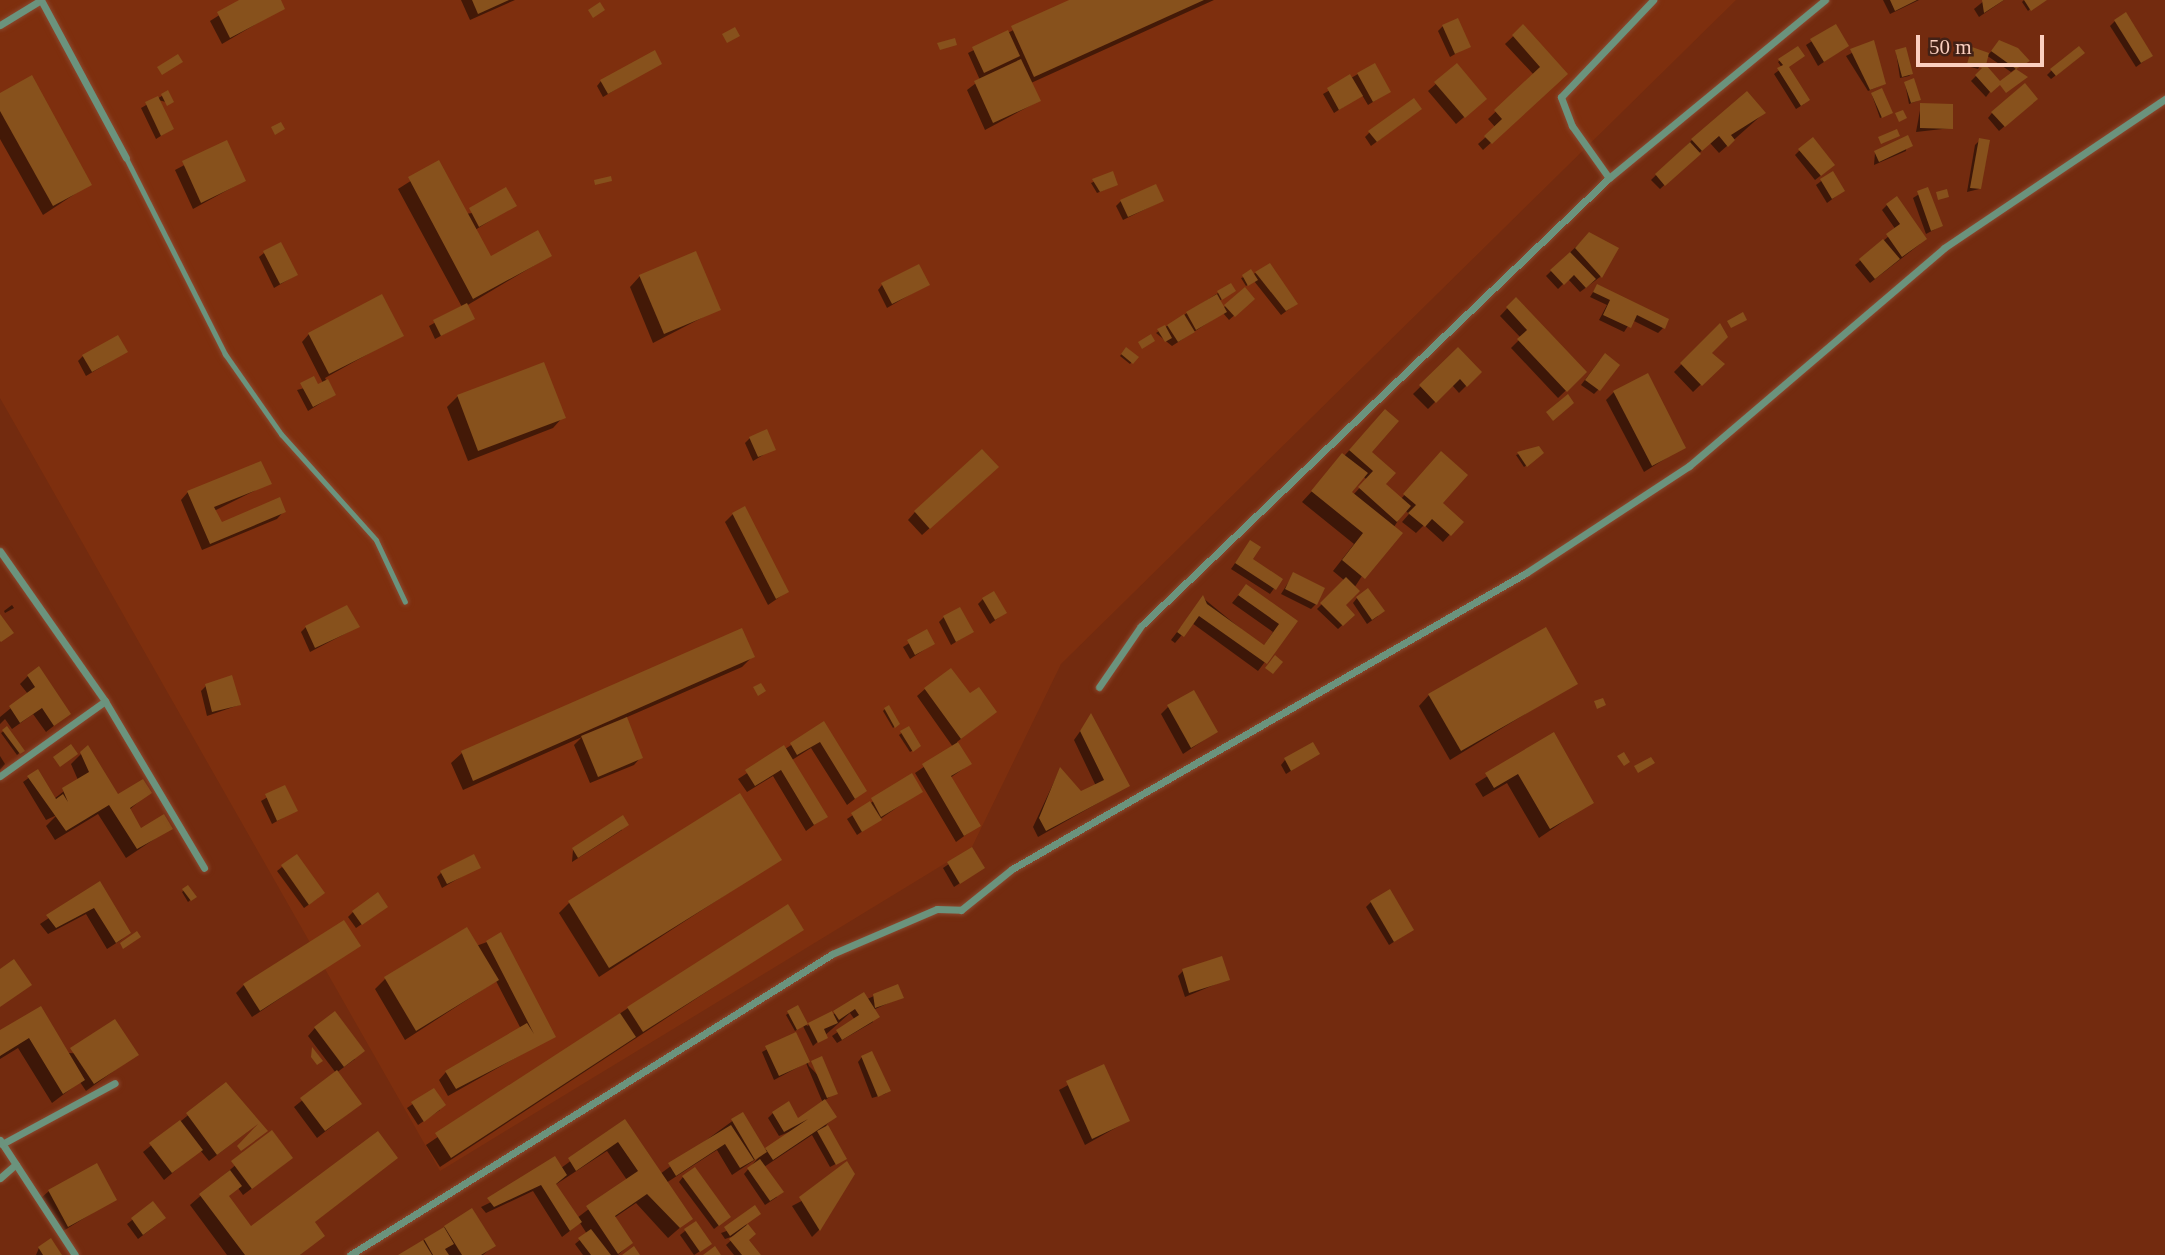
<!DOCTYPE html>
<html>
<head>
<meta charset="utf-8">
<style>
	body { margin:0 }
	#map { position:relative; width:2165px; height:1255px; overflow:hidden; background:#732b0f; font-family:Georgia,serif }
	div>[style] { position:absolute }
	.built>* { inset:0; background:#7e2f0e }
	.shadow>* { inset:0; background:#0007 }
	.building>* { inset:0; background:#87511c }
	.roads { filter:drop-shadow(0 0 2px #8b492f) drop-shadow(0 0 2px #8b492f) }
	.service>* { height:5px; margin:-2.5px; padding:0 2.5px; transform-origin:2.5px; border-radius:2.5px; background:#6b937d }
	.minor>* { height:7px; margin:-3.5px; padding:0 3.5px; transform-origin:3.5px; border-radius:3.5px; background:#6b937d }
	span { translate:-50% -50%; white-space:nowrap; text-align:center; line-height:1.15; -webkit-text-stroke:7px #422116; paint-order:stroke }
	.scale { position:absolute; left:1916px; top:35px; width:128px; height:32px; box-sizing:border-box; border:4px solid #fbcfbf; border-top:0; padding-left:9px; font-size:21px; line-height:24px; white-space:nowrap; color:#fbcfbf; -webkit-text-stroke:5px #422116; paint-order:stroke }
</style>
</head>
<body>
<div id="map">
	<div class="built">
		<i style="clip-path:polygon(0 0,1736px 0,1061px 664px,972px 847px,440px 1171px,0 398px)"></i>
	</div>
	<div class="shadow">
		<i style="clip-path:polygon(243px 0,279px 0,283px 8px,222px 44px,210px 21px)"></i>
		<i style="clip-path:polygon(461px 0,515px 0,470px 20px)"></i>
		<i style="clip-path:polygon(1073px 0,1214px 0,1031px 83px,1039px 101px,985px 130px,967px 90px,980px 80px,968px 53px)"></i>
		<i style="clip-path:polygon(1883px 0,1919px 0,1890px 14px)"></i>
		<i style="clip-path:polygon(1985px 0,2004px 0,1979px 17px,1974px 9px)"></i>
		<i style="clip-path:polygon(2040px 0,2028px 11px,2022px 2px,2024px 0)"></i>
		<i style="clip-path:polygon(2115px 21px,2151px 56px,2136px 67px,2110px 26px)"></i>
		<i style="clip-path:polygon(1443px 26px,1469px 46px,1450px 57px,1438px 31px)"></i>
		<i style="clip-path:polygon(1835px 26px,1847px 46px,1818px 66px,1806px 45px)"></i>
		<i style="clip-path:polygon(1523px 27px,1558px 81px,1483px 150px,1478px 144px,1496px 128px,1488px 119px,1534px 75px,1505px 44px)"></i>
		<i style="clip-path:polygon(1873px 42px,1882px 85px,1868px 91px,1846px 56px)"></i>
		<i style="clip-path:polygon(1995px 47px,2027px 61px,2011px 72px,1986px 55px,1978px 69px,1967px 66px,1973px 49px,1989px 54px)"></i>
		<i style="clip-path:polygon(1797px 48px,1784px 69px,1804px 104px,1796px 109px,1774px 74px,1782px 68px,1778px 62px)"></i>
		<i style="clip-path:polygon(1896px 52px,1911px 74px,1909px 76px,1900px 78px)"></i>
		<i style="clip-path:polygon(2078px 58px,2051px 79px,2047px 75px,2052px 70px)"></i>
		<i style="clip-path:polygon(660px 63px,603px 97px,597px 86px,601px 81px)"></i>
		<i style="clip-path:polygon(1456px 66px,1477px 106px,1456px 124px,1428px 91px)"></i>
		<i style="clip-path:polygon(1985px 67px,1998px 81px,1986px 97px,1971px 81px)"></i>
		<i style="clip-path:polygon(1358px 74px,1389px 92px,1368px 105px,1362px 95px,1334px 113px,1323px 94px)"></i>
		<i style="clip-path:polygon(1905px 83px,1917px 101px,1909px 104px)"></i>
		<i style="clip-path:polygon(167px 93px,170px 103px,158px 100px,172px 129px,156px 139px,141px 108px)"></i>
		<i style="clip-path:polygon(0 95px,90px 184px,43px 215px,0 139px)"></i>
		<i style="clip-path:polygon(1872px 95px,1889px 114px,1880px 118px)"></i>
		<i style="clip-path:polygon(2031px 103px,1999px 131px,1988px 118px,1992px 113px)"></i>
		<i style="clip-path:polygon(1921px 105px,1951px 128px,1916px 132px)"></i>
		<i style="clip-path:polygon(1415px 113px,1371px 146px,1365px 137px,1370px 132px)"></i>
		<i style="clip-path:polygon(1764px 113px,1719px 153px,1710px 143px,1660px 189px,1651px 180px,1692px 140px)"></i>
		<i style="clip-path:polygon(1907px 138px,1906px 151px,1874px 165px,1875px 153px)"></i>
		<i style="clip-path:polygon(1980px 140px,1979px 189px,1967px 192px,1975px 145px)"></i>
		<i style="clip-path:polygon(226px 143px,244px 181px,193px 209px,175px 170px)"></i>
		<i style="clip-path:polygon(1800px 150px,1828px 170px,1815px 180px,1795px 155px)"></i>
		<i style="clip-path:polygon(439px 163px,466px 214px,514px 206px,475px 230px,490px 258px,550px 256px,466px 306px,472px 319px,435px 339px,429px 326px,462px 307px,398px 189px)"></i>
		<i style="clip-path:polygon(1832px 173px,1843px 191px,1827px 203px,1816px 185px)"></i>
		<i style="clip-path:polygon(1112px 174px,1116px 185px,1097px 193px,1091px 183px)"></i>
		<i style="clip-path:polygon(1927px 189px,1941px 226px,1926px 234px,1913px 198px)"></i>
		<i style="clip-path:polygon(1121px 201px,1162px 201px,1123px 220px,1116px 206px)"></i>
		<i style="clip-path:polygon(1887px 205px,1920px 244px,1870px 283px,1855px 265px,1896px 230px,1882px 210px)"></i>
		<i style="clip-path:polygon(1589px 234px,1616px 248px,1600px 277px,1580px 292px,1568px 279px,1558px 289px,1546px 276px)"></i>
		<i style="clip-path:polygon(264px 253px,296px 275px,274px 288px,259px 257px)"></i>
		<i style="clip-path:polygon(1256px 273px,1296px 304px,1281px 315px,1254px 281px,1246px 286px,1241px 278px)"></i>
		<i style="clip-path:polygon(640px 276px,719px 309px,653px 343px,630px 287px)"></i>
		<i style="clip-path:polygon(928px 284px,887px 308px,878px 290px,882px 285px)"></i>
		<i style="clip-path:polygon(1597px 286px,1663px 328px,1658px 333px,1632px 320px,1624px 332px,1599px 320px,1607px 305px,1590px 297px)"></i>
		<i style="clip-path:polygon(1245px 289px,1248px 303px,1229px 320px,1223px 313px,1172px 346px,1156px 333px,1218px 293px,1232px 293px,1219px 301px,1223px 308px)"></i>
		<i style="clip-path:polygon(1516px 299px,1585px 372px,1558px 398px,1511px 348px,1521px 338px,1500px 316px)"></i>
		<i style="clip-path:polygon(1719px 326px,1709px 353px,1722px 364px,1693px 392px,1674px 372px)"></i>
		<i style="clip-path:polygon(309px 334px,402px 335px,325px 378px,334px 395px,308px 411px,297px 390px,323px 383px,302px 342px)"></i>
		<i style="clip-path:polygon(1126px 349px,1136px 357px,1130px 364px,1120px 356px)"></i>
		<i style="clip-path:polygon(1458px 350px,1480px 372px,1459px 393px,1452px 385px,1428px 409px,1413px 394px)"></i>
		<i style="clip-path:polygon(126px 352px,86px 376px,78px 361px,83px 356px)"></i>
		<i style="clip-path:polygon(1600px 360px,1598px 390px,1594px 394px,1581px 385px)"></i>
		<i style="clip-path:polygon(1614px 392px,1684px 447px,1644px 472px,1606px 400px)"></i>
		<i style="clip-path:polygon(458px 396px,563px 417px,553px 428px,468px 461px,447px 407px)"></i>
		<i style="clip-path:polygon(evenodd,1378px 419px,1370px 452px,1384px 484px,1401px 499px,1434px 461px,1441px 503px,1461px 522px,1443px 542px,1424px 525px,1416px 533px,1402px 522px,1409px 514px,1405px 510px,1343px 605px,1353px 615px,1338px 629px,1317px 609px,1345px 581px,1333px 571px,1354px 544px,1302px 502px,1378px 419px,1363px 476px,1367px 480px,1353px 495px,1350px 493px,1363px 476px)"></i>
		<i style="clip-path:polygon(750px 438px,773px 449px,753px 461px,745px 443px)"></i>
		<i style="clip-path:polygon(1538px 448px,1542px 453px,1524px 467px,1516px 455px)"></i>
		<i style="clip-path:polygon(989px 475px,922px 535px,908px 520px,915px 512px)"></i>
		<i style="clip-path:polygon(270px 483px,214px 511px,221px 524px,284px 511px,277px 519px,202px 550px,181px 500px,188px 492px)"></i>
		<i style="clip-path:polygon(733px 514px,787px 592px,768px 605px,725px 522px)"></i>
		<i style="clip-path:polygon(1250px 542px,1251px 560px,1281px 579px,1270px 594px,1231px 569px)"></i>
		<i style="clip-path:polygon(1293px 575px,1316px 604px,1311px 609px,1281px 594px)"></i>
		<i style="clip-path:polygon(1246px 586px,1296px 621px,1258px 671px,1192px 623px,1175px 643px,1171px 640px,1203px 598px,1263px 647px,1273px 632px,1232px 603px)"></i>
		<i style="clip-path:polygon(1357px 598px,1378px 616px,1367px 624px,1353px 603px)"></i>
		<i style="clip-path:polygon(983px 599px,1005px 613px,990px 624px,978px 604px)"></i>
		<i style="clip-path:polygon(12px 605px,14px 608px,5px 613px,4px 611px)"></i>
		<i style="clip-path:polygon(944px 617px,972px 632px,951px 645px,939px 622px)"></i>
		<i style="clip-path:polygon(306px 627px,358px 627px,310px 652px,301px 632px)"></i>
		<i style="clip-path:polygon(741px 630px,752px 657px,742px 667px,625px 718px,641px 757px,634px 765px,590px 783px,574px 745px,582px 737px,463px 790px,451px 763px,462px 753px)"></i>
		<i style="clip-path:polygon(927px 632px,933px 644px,910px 659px,903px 647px)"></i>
		<i style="clip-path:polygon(28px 676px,69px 714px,46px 732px,33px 714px,12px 729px,5px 719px,0 724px,0 717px,28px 694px,20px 684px)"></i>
		<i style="clip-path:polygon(1576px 683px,1450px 760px,1419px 706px,1429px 695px)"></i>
		<i style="clip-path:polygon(206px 686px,239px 705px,207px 716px,201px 691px)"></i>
		<i style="clip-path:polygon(925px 689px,969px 696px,995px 712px,957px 742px,970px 764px,950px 778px,978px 826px,956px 842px,915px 773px,953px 747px,917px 696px)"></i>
		<i style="clip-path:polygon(1168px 707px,1216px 732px,1183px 754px,1161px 714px)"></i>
		<i style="clip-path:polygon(885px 709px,898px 724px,893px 728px,883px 711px)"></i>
		<i style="clip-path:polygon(1091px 716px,1128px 786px,1038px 837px,1033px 827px,1060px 769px,1081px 794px,1096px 786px,1074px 740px)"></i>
		<i style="clip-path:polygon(824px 724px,865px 791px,847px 805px,811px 748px,792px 760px,826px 816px,806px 831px,773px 776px,747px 792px,738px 779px)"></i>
		<i style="clip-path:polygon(908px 728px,917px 748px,910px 752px,899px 735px)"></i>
		<i style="clip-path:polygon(7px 729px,22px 751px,17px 755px,1px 733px)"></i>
		<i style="clip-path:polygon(1553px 735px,1592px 802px,1539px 838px,1507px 783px,1483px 797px,1475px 784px)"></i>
		<i style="clip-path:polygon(87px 748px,118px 796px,149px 793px,129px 810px,140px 830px,171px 828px,126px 858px,98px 814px,55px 840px,46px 826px,57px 815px,46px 820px,23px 782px,37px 772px,54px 799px,78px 780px,71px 764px)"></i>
		<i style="clip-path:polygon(1317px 754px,1286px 774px,1281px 765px,1285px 760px)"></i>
		<i style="clip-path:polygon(0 756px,5px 764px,0 770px)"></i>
		<i style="clip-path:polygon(912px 775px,921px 791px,857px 835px,847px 819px)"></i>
		<i style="clip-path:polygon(285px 787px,295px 811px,272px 824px,261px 801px)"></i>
		<i style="clip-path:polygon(622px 818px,622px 830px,572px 862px,573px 850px)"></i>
		<i style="clip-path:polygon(971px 849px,983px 868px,954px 887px,943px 868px)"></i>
		<i style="clip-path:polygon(779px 860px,599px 977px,559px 913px,569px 903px)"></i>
		<i style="clip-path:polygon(282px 867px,318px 898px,304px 908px,277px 871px)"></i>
		<i style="clip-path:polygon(478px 867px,442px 888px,437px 877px,442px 872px)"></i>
		<i style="clip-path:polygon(99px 884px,129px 933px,121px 940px,107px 949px,86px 914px,48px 934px,40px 924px)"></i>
		<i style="clip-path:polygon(188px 888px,194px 897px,188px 902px,182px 892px)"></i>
		<i style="clip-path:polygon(1371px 902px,1412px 930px,1389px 945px,1366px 907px)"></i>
		<i style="clip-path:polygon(381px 911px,356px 928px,348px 917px,353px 912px)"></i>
		<i style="clip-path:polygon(802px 929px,440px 1167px,426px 1145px,628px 1008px)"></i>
		<i style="clip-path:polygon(487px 942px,554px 1036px,448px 1096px,439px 1080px,446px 1072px,521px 1029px,496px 981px,405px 1040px,375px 989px,385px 979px)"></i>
		<i style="clip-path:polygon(358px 946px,252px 1017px,236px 993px,244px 985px)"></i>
		<i style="clip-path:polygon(1183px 971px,1228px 979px,1185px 997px,1178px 976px)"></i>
		<i style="clip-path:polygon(874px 996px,902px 997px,873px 1010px,873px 1022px,837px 1043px,832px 1036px,855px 1020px,850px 1013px,813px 1046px,803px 1026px,795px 1031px,786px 1015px,797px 1007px,807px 1026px)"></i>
		<i style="clip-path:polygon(40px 1008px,67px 1053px,136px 1055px,86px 1091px,80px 1082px,52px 1103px,18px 1048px,0 1059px,0 1033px)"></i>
		<i style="clip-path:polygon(315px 1028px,355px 1059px,336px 1073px,360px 1104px,317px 1138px,294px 1107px,336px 1073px,308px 1036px)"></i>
		<i style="clip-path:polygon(evenodd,795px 1034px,809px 1066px,835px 1093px,824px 1101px,835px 1117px,826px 1125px,845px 1159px,830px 1167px,812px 1135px,764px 1167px,777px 1197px,765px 1205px,744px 1174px,759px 1157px,732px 1175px,717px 1150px,666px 1183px,690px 1219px,668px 1238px,636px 1203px,614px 1218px,631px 1243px,618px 1255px,583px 1255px,575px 1244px,587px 1234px,580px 1223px,562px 1237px,533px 1191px,486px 1213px,481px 1207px,561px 1168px,624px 1122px,660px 1174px,742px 1114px,764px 1151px,794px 1130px,779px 1136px,768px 1118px,773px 1113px,788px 1104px,798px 1121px,823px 1103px,806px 1063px,774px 1080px,762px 1052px,795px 1034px,607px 1151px,627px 1180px,577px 1218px,555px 1185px,607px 1151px)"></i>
		<i style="clip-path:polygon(862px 1057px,889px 1091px,885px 1094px,872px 1098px,858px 1062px)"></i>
		<i style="clip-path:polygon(1103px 1066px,1128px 1121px,1085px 1145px,1059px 1090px)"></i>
		<i style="clip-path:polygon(225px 1085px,247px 1132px,209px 1161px,200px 1150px,164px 1180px,143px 1152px)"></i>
		<i style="clip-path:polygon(433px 1090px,440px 1110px,418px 1125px,407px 1108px)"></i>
		<i style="clip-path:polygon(272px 1133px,283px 1165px,243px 1195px,238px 1188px,227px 1197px,251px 1229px,396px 1158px,313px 1223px,323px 1236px,300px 1255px,227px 1255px,190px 1205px)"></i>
		<i style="clip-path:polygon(853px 1174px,819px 1230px,812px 1237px,792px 1206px)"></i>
		<i style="clip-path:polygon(683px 1177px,724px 1221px,714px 1229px,679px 1182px)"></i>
		<i style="clip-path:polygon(49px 1191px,115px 1199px,60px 1233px,41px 1198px)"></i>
		<i style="clip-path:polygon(153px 1204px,159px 1223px,138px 1239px,127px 1224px)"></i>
		<i style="clip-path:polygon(695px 1223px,705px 1248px,694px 1255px,680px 1235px)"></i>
		<i style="clip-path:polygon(746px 1224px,754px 1234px,747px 1240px,758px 1255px,734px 1255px,726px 1245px,737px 1235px,725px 1239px,721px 1233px)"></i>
		<i style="clip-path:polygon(445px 1227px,493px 1246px,483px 1255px,401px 1255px)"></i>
		<i style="clip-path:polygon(39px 1248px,60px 1255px,36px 1255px)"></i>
	</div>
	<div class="building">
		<i style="clip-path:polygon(239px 0,281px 0,285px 9px,230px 38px,217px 12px)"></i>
		<i style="clip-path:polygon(472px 0,509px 0,478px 14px)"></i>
		<i style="clip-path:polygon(1069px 0,1204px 0,1034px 77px,1011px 26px)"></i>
		<i style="clip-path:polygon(1890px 0,1917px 0,1895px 11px)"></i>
		<i style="clip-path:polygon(1982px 0,2004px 0,1984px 13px)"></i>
		<i style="clip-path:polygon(2024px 0,2047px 0,2031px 11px)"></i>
		<i style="clip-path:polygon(600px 2px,605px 10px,593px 18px,588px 10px)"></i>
		<i style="clip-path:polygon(2126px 12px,2153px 56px,2141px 63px,2114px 20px)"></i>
		<i style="clip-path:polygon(1458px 18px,1471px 47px,1455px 54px,1442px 25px)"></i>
		<i style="clip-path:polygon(1523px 24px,1568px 74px,1492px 144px,1484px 136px,1502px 119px,1494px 110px,1540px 67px,1512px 35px)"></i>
		<i style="clip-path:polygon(1836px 24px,1849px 46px,1824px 62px,1810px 39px)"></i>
		<i style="clip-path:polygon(735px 27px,740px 36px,727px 43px,722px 34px)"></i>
		<i style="clip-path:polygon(1008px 30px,1020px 56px,984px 73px,972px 47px)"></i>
		<i style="clip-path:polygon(955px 38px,957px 45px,940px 50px,937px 43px)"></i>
		<i style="clip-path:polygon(1874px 40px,1886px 84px,1870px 90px,1850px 49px)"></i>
		<i style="clip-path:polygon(1999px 40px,2018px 48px,2030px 61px,2016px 69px,1991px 51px)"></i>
		<i style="clip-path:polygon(1798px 46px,1805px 56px,1789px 67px,1810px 100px,1801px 106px,1777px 68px,1783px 65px,1778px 59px)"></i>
		<i style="clip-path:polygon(2079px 46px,2085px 53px,2056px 76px,2050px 69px)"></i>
		<i style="clip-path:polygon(1906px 47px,1913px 74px,1902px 77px,1895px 50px)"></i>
		<i style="clip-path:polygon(1972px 47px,1989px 53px,1986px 65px,2000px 81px,2016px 69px,2028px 77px,2006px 93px,2000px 85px,1991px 93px,1975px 75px,1982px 68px,1967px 64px)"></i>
		<i style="clip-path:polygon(655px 50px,662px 64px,608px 94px,600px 80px)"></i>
		<i style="clip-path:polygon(178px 54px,183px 62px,162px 75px,157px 67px)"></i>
		<i style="clip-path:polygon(1021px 59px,1041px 101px,993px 123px,974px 81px)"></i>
		<i style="clip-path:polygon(1375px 63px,1391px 92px,1373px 102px,1357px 73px)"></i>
		<i style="clip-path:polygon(1457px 63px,1487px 99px,1465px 118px,1434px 82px)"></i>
		<i style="clip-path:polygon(1350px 74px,1363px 96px,1339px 110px,1327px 88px)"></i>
		<i style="clip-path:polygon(32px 75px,92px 185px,53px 206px,0 111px,0 93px)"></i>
		<i style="clip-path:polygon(1914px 78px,1921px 100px,1911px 103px,1904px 82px)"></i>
		<i style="clip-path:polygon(2025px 83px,2038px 99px,2005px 127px,1991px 112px)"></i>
		<i style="clip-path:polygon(1882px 88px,1893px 113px,1882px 118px,1871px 93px)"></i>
		<i style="clip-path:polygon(168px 90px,174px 102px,167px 106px,161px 94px)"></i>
		<i style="clip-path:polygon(1747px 91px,1766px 113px,1731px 135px,1735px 140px,1728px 147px,1719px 136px,1702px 151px,1691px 139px)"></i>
		<i style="clip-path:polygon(158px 96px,174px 129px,161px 136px,145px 102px)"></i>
		<i style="clip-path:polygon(1414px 98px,1422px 109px,1377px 142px,1368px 131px)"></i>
		<i style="clip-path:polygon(1920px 103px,1953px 104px,1953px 129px,1920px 128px)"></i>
		<i style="clip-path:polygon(1903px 110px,1907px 118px,1899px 122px,1895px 113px)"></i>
		<i style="clip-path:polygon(281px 122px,285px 129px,275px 135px,271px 127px)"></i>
		<i style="clip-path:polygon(1897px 129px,1900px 136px,1881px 144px,1878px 137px)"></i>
		<i style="clip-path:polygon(1908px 135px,1913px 146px,1879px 162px,1874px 151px)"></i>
		<i style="clip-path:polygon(1813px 137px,1835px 165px,1821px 176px,1798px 149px)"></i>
		<i style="clip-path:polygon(1979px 138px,1990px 140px,1981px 189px,1970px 188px)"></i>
		<i style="clip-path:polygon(227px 140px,246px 181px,201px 203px,182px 161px)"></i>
		<i style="clip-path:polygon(1690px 142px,1701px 154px,1665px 186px,1655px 174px)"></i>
		<i style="clip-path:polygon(439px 160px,491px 256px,538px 230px,552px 256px,473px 299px,408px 177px)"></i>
		<i style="clip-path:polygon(1113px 171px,1118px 185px,1100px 192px,1092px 179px)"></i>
		<i style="clip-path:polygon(1833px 171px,1845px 191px,1832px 199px,1820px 179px)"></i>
		<i style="clip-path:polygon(611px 176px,612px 181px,595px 185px,594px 180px)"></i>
		<i style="clip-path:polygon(1156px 184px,1164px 201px,1128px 217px,1120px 200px)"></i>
		<i style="clip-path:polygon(506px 187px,517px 206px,479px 227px,469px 208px)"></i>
		<i style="clip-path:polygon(1928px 187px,1943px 226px,1931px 231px,1917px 191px)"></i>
		<i style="clip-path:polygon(1947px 189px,1949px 197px,1938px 200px,1936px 192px)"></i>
		<i style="clip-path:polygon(1897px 196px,1927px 239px,1902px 257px,1886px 234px,1900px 224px,1886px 204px)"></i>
		<i style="clip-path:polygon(1589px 232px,1619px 248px,1602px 278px,1575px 248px)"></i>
		<i style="clip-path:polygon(1883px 239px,1900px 259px,1875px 279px,1859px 259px)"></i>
		<i style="clip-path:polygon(281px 242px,298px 275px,280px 284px,263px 251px)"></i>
		<i style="clip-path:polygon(696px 251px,721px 310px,664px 334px,639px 275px)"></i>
		<i style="clip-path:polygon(1570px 252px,1596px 279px,1586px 288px,1574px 275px,1564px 285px,1550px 270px)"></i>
		<i style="clip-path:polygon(1270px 263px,1298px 304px,1286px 311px,1255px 272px)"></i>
		<i style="clip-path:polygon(919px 264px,930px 285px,892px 304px,881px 283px)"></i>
		<i style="clip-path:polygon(1251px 269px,1258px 280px,1248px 286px,1242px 275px)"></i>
		<i style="clip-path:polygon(1231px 283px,1236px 291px,1222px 300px,1217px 291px)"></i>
		<i style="clip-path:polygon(1597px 284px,1669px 319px,1665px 329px,1637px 315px,1631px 328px,1603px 315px,1610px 300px,1593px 292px)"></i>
		<i style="clip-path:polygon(1245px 287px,1255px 299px,1235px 317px,1224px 305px)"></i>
		<i style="clip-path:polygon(382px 294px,404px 336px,329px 374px,308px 333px)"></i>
		<i style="clip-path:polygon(1217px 294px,1227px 312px,1196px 330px,1186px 312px)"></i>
		<i style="clip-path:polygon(1516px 297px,1587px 372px,1567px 392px,1517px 339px,1527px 330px,1506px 307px)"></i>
		<i style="clip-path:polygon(467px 303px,475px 319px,441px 336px,433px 320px)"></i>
		<i style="clip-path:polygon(1743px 312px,1747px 320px,1731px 328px,1727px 321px)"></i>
		<i style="clip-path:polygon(1184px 314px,1195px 332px,1178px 342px,1167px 325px)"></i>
		<i style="clip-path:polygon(1720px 323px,1728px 337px,1712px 353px,1725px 364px,1702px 386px,1680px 363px)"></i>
		<i style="clip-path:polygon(1165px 325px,1172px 338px,1165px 342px,1157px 329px)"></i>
		<i style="clip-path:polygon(1151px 334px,1155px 341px,1142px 349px,1138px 342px)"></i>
		<i style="clip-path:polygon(118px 335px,128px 352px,92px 372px,82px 355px)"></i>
		<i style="clip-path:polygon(1126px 347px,1139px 357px,1133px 364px,1121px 354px)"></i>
		<i style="clip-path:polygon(1458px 347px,1482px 372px,1467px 387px,1460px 379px,1436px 403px,1419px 385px)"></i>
		<i style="clip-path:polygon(1605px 353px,1620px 365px,1600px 391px,1585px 380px)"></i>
		<i style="clip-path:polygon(544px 362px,566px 418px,478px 451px,457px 395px)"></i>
		<i style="clip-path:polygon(1648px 373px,1686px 448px,1652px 466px,1613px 391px)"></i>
		<i style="clip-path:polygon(314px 376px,318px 384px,328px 379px,336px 395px,313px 407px,300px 383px)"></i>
		<i style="clip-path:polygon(1568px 394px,1574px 403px,1553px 421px,1546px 412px)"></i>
		<i style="clip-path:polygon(1385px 409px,1399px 421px,1372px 452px,1396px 473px,1386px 484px,1411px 506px,1397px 522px,1358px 487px,1373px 471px,1349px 450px)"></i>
		<i style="clip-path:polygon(767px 429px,776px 450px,758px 457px,749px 437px)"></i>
		<i style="clip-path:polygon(1539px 446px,1544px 453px,1527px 467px,1517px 452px)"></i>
		<i style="clip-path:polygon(982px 449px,999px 467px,930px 529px,914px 511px)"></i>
		<i style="clip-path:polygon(1441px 451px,1468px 475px,1443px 503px,1464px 522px,1451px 536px,1432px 519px,1425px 527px,1408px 513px,1416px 505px,1403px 494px)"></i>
		<i style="clip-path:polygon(1342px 453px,1368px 473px,1352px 492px,1403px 533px,1365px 579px,1342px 560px,1363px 533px,1311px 491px)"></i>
		<i style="clip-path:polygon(261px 461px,272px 484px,214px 507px,222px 522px,280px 497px,286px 512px,210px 544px,187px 491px)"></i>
		<i style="clip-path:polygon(745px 506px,789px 592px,776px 599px,732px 513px)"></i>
		<i style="clip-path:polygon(1250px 540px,1261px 547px,1253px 559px,1283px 579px,1276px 590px,1235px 563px)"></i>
		<i style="clip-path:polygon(1293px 572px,1325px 588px,1317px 605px,1285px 589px)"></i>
		<i style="clip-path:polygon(1346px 577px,1360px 591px,1346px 605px,1355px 615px,1343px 626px,1320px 603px)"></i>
		<i style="clip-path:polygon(1246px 584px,1298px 621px,1267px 664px,1199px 616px,1184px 637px,1177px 632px,1203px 595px,1207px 604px,1264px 645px,1279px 624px,1238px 595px)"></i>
		<i style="clip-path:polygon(1368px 588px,1385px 611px,1372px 620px,1356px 597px)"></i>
		<i style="clip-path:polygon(994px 591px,1007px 613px,995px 620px,982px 598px)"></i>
		<i style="clip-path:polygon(347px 605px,360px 627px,315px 648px,305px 626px)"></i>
		<i style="clip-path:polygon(960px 607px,974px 632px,956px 642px,943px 616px)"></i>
		<i style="clip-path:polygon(0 614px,14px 633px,1px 642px,0 641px)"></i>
		<i style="clip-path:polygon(1546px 627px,1578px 684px,1461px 751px,1428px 694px)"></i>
		<i style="clip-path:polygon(742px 628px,755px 657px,473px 781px,461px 751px)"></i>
		<i style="clip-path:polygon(927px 629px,935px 644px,915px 655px,907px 640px)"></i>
		<i style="clip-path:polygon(1275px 655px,1283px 662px,1273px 674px,1265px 668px)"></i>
		<i style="clip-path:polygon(39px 666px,71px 714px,54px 726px,42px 708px,20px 723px,9px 706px,35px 687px,27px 675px)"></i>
		<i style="clip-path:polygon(951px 668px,970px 693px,979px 687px,997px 712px,961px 739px,924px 688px)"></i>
		<i style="clip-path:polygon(232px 675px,241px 705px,212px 712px,205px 684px)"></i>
		<i style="clip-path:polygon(761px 683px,766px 691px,758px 696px,753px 687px)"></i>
		<i style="clip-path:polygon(1194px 690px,1218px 732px,1191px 748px,1167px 705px)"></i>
		<i style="clip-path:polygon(1603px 698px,1606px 705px,1597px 709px,1594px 701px)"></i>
		<i style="clip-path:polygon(889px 705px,900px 724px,895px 728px,884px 708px)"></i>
		<i style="clip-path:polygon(1091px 713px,1130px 786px,1046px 831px,1039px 818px,1060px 767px,1081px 791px,1104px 780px,1080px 731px)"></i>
		<i style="clip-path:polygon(627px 717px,643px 758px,598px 777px,581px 736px)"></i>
		<i style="clip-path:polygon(824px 721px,867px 791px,855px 799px,820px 742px,797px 755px,790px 743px)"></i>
		<i style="clip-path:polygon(7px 726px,25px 751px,20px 754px,2px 730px)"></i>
		<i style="clip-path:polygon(909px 726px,921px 746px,913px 752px,900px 731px)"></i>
		<i style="clip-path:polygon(1554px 732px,1594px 803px,1550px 829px,1518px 774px,1494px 788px,1485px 773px)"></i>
		<i style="clip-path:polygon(958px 742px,972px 764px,951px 776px,981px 826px,964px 836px,922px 764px)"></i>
		<i style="clip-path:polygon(1313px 742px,1320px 754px,1291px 771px,1284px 758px)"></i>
		<i style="clip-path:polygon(71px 744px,78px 754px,60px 767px,53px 757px)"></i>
		<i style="clip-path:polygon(88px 745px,118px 794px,143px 779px,152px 793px,130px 808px,141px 828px,164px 814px,173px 829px,137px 849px,109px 805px,66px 831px,27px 776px,38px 769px,56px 799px,63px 794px,68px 802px,62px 788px,89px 772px,80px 752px)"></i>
		<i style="clip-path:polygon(784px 745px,828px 817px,814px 825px,781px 770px,755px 786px,745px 770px)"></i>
		<i style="clip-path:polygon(1624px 752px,1630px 762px,1624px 766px,1617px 756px)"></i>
		<i style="clip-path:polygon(1651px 757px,1655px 763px,1638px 773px,1634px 766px)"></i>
		<i style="clip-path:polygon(912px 773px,923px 792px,881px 817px,871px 798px)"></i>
		<i style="clip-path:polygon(285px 785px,298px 811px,277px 821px,265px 794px)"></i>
		<i style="clip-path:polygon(740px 793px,782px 860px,609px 968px,568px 901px)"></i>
		<i style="clip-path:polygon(870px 801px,882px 820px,862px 832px,851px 813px)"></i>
		<i style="clip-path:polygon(623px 815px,629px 825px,578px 858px,572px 848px)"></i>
		<i style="clip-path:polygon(972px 847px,985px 868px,960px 884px,947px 862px)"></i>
		<i style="clip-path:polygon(297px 854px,325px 893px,309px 905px,281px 865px)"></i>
		<i style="clip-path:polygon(474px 854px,481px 868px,447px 884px,440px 871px)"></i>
		<i style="clip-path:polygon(100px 881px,131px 933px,116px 943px,94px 908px,56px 928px,46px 915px)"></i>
		<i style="clip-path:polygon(188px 885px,197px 897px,191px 901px,182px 889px)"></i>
		<i style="clip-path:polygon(1390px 889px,1414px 930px,1394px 942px,1370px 901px)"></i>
		<i style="clip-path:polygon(378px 892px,388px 907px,362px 925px,352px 911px)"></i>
		<i style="clip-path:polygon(788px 904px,804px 930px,643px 1032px,627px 1007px)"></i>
		<i style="clip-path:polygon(344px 920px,361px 946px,260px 1011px,243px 984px)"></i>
		<i style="clip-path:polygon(467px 927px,499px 980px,416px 1031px,384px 977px)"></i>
		<i style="clip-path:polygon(137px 931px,141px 937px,123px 949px,120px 943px)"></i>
		<i style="clip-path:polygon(501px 932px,556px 1037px,456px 1089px,445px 1071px,527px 1023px,534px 1034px,486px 941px)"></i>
		<i style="clip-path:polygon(1222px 956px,1230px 980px,1189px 993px,1182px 969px)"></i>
		<i style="clip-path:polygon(14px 959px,32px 985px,0 1007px,0 969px)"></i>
		<i style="clip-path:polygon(898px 984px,904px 998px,875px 1008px,873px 994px)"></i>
		<i style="clip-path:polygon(864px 992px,880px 1017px,842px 1040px,836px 1030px,859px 1015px,855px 1009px,839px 1020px,833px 1011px)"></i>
		<i style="clip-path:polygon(798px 1005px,808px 1024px,797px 1030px,787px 1011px)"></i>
		<i style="clip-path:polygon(41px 1006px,85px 1080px,63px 1094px,29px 1038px,0 1056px,0 1030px)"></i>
		<i style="clip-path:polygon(335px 1011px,365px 1051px,344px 1067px,314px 1027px)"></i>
		<i style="clip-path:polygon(832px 1011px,838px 1023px,824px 1029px,828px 1038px,818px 1043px,808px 1023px)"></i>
		<i style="clip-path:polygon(620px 1013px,636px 1037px,451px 1158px,435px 1133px)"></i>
		<i style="clip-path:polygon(115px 1019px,139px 1055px,94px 1084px,70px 1048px)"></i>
		<i style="clip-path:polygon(796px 1032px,810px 1062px,779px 1076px,765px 1046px)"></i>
		<i style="clip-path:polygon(312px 1047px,323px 1061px,317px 1065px,311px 1057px)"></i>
		<i style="clip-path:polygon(872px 1051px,891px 1091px,878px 1097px,861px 1056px)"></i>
		<i style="clip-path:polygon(822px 1056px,838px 1094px,827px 1098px,811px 1061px)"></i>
		<i style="clip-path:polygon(1104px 1064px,1130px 1121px,1092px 1139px,1066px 1081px)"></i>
		<i style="clip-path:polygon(337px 1070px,362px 1104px,325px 1131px,300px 1098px)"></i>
		<i style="clip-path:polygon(226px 1082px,268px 1131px,241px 1151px,237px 1146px,258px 1124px,217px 1155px,186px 1113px)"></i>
		<i style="clip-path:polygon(434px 1088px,446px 1105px,424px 1122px,411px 1102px)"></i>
		<i style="clip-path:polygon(825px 1099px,837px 1117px,773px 1160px,765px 1148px,808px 1119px,784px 1132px,772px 1112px,789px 1101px,798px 1118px)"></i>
		<i style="clip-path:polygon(743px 1112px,767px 1152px,755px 1160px,731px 1119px)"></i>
		<i style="clip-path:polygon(625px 1119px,693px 1219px,680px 1228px,647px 1194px,615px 1216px,633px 1243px,618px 1254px,586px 1206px,638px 1171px,618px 1142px,576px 1171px,568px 1158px)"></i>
		<i style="clip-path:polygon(180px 1120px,203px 1150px,172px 1173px,149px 1143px)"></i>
		<i style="clip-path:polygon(731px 1125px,754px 1160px,740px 1168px,725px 1144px,676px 1176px,668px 1163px)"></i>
		<i style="clip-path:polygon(828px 1125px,847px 1159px,836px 1165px,817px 1131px)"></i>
		<i style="clip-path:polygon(272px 1130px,293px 1158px,252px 1189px,231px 1161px)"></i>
		<i style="clip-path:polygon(378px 1131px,398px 1158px,315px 1222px,325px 1236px,300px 1255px,245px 1255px,199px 1194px,230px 1170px,242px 1186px,229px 1196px,251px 1226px)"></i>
		<i style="clip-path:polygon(555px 1156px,567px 1175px,556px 1184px,582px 1222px,570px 1231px,541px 1185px,494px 1207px,487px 1198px)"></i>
		<i style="clip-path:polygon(760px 1159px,784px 1192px,770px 1201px,747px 1168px)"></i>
		<i style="clip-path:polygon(847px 1161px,855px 1174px,820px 1231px,799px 1197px)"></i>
		<i style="clip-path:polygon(97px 1163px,117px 1200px,68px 1227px,48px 1190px)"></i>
		<i style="clip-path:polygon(695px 1167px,731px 1217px,719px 1226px,682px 1176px)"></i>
		<i style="clip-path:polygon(153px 1201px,166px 1218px,143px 1235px,131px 1218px)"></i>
		<i style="clip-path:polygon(755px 1205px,761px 1214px,730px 1236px,724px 1227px)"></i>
		<i style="clip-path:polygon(472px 1208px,496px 1246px,481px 1255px,462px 1255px,444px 1226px)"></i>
		<i style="clip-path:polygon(696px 1221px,712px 1244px,700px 1252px,684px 1229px)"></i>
		<i style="clip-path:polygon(748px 1224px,756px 1234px,749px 1240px,761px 1255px,742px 1255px,729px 1239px)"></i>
		<i style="clip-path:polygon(444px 1227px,454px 1244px,445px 1249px,449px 1255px,433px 1255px,424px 1239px)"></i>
		<i style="clip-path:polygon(591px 1229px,611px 1255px,591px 1255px,578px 1238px)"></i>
		<i style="clip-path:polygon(51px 1238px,62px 1255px,43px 1255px,38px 1247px)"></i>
		<i style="clip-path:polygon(423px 1240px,432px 1255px,398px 1255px)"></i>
		<i style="clip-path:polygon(634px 1246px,640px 1255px,622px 1255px)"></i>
		<i style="clip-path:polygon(715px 1246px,721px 1255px,703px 1255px)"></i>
	</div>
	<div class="roads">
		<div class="service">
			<i style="left:126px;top:158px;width:220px;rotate:63.2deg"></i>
			<i style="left:225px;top:354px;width:98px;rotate:55deg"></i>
			<i style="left:281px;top:434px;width:142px;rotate:48.1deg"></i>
			<i style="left:376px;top:540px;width:68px;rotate:64.9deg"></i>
		</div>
		<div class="minor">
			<i style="left:41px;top:0;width:179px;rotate:61.7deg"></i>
			<i style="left:0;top:25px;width:48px;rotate:-31.4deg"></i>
			<i style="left:1609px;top:178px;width:280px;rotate:-39.5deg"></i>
			<i style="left:0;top:551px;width:183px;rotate:55deg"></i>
			<i style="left:105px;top:701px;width:194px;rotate:59.3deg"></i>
			<i style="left:1099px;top:687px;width:74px;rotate:-55.5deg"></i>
			<i style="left:1141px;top:626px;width:648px;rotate:-43.75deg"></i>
			<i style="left:1609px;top:178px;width:64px;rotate:-125.4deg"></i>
			<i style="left:1572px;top:126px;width:31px;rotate:-111deg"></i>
			<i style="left:1561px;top:97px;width:134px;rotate:-46.5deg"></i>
			<i style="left:0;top:776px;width:129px;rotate:-35.5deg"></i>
			<i style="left:0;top:1140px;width:137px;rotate:56.9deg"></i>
			<i style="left:2px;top:1144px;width:128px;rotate:-28.4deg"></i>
			<i style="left:0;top:1178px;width:21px;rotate:-41deg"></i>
			<i style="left:350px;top:1255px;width:568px;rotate:-31.98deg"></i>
			<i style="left:832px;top:954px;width:114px;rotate:-23.2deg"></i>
			<i style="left:937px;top:909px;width:24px;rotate:2deg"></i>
			<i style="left:961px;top:910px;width:65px;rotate:-38.8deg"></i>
			<i style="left:1012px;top:869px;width:593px;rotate:-29.94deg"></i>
			<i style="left:1526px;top:573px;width:195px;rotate:-33.3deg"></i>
			<i style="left:1689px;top:466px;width:335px;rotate:-40.5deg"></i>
			<i style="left:1944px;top:248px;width:267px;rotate:-34deg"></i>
		</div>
	</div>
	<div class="scale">50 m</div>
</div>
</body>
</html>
